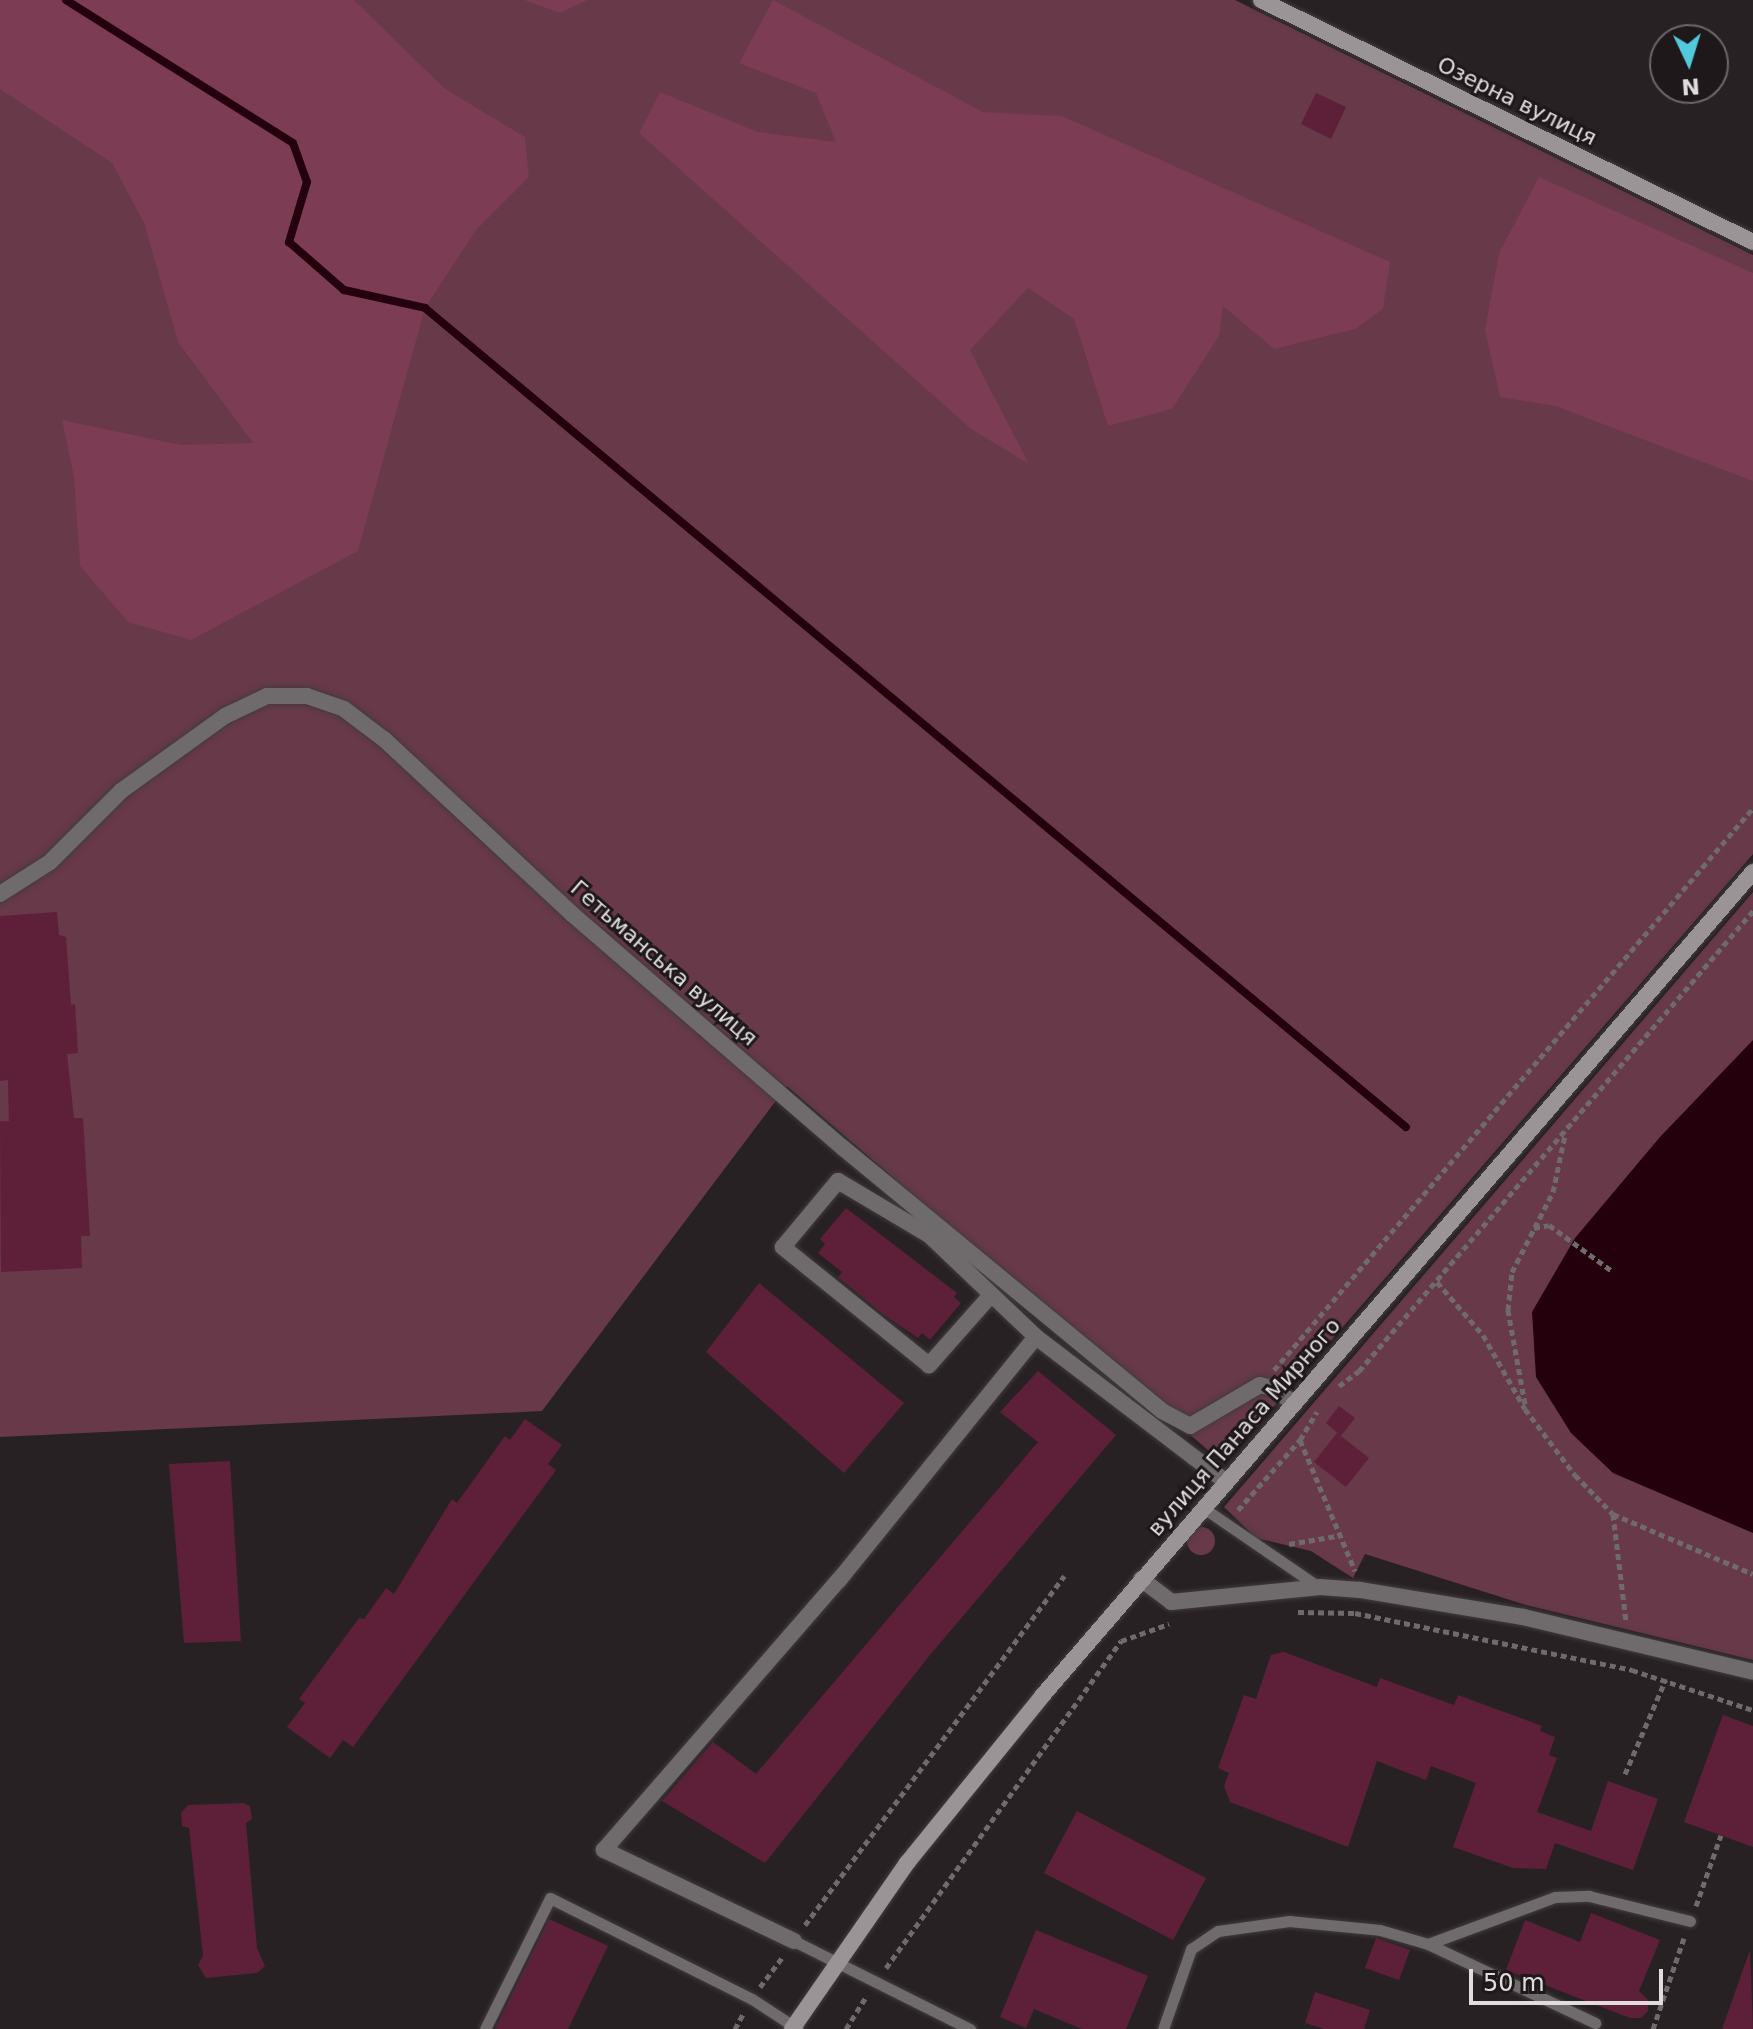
<!DOCTYPE html>
<html>
<head>
<meta charset="utf-8">
<style>
	body { margin:0 }
	#map { position:relative; width:1753px; height:2029px; overflow:hidden; background:#282123; font-family:"DejaVu Sans",sans-serif }
	div>[style] { position:absolute }
	.green>* { inset:0; background:#673949 }
	.round { border-radius:50% }
	.forest>* { inset:0; background:#7c3c53 }
	.water>* { inset:0; background:#24000d }
	.stream>* { height:8px; margin:-4px; padding:0 4px; transform-origin:4px; border-radius:4px; background:#24000d }
	.building>* { inset:0; background:#5d2038 }
	.path>* { height:5px; margin-top:-2.5px; transform-origin:0; background:repeating-linear-gradient(90deg,#6f6a6b 0 6px,transparent 0 10px) }
	.roads { filter:drop-shadow(0 0 2px #423b3d) drop-shadow(0 0 2px #423b3d) }
	.lane>* { height:11px; margin:-5.5px; padding:0 5.5px; transform-origin:5.5px; border-radius:5.5px; background:#6f6b6c }
	.street>* { height:16px; margin:-8px; padding:0 8px; transform-origin:8px; border-radius:8px; background:#6f6b6c }
	.secondary>* { height:16px; margin:-8px; padding:0 8px; transform-origin:8px; border-radius:8px; background:#9a9496 }
	span { translate:-50% -50%; white-space:nowrap; text-align:center; line-height:1.15; -webkit-text-stroke:6px #1e181a; paint-order:stroke }
	.street-label { font-size:22px; color:#e1ddde }
	.north { position:absolute; left:1649px; top:24px; width:80px; height:80px; box-sizing:border-box; background:#1e181a; border:2px solid #6c6768; border-radius:50%; rotate:176deg; font-size:22px; font-weight:700; line-height:32px; text-align:center; color:#e1ddde }
	.north::after { content:''; display:block; margin:auto; width:28px; height:36px; background:#53cadc; clip-path:polygon(50% 0,100% 100%,50% 72%,0 100%) }
	.scale { position:absolute; left:1469px; top:1969px; width:194px; height:36px; box-sizing:border-box; border:4px solid #e1ddde; border-top:0; padding-left:10px; font-size:24px; line-height:28px; white-space:nowrap; color:#e1ddde; -webkit-text-stroke:6px #1e181a; paint-order:stroke }
</style>
</head>
<body>
<div id="map">
	<div class="green">
		<i style="clip-path:polygon(0 0,1235px 0,1753px 255px,1753px 854px,1224px 1464px,787px 1086px,542px 1411px,0 1437px)"></i>
		<i style="clip-path:polygon(1753px 892px,1753px 1660px,1526px 1605px,1365px 1554px,1353px 1578px,1311px 1551px,1256px 1538px,1224px 1507px)"></i>
		<i class="round" style="left:1187px;top:1527px;width:28px;height:28px"></i>
	</div>
	<div class="forest">
		<i style="clip-path:polygon(0 0,354px 0,444px 88px,525px 137px,529px 177px,476px 230px,425px 308px,358px 551px,191px 640px,128px 622px,80px 566px,74px 477px,62px 420px,181px 445px,253px 443px,178px 342px,144px 223px,112px 163px,0 89px)"></i>
		<i style="clip-path:polygon(524px 0,588px 0,560px 13px)"></i>
		<i style="clip-path:polygon(773px 0,983px 112px,1062px 116px,1390px 262px,1383px 309px,1355px 329px,1274px 349px,1223px 306px,1219px 336px,1172px 409px,1108px 426px,1074px 319px,1028px 288px,970px 350px,1029px 464px,971px 429px,639px 133px,660px 92px,758px 132px,836px 142px,816px 93px,739px 63px)"></i>
		<i style="clip-path:polygon(1539px 177px,1753px 273px,1753px 481px,1555px 406px,1500px 397px,1485px 330px,1499px 253px)"></i>
	</div>
	<div class="water">
		<i style="clip-path:polygon(1753px 1040px,1753px 1533px,1613px 1473px,1571px 1433px,1536px 1377px,1532px 1312px,1575px 1238px,1660px 1137px)"></i>
	</div>
	<div class="stream">
		<i style="left:66px;top:0;width:268px;rotate:32.2deg"></i>
		<i style="left:293px;top:143px;width:41px;rotate:70.3deg"></i>
		<i style="left:307px;top:182px;width:63px;rotate:106.7deg"></i>
		<i style="left:289px;top:242px;width:73px;rotate:41.1deg"></i>
		<i style="left:344px;top:290px;width:83px;rotate:12.5deg"></i>
		<i style="left:425px;top:308px;width:1278px;rotate:39.86deg"></i>
	</div>
	<div class="building">
		<i style="clip-path:polygon(1316px 93px,1346px 107px,1331px 139px,1301px 124px)"></i>
		<i style="clip-path:polygon(57px 912px,59px 935px,66px 937px,71px 1005px,75px 1004px,78px 1053px,67px 1054px,74px 1118px,83px 1118px,90px 1236px,81px 1236px,82px 1268px,1px 1272px,0 1121px,9px 1121px,8px 1080px,0 1081px,0 916px)"></i>
		<i style="clip-path:polygon(846px 1208px,957px 1293px,954px 1297px,961px 1303px,930px 1340px,922px 1333px,918px 1338px,884px 1315px,838px 1277px,842px 1272px,818px 1253px,825px 1244px,820px 1239px)"></i>
		<i style="clip-path:polygon(759px 1283px,904px 1403px,844px 1473px,706px 1352px)"></i>
		<i style="clip-path:polygon(1038px 1371px,1116px 1435px,930px 1655px,765px 1863px,662px 1801px,713px 1742px,756px 1774px,1038px 1442px,1000px 1412px)"></i>
		<i style="clip-path:polygon(1339px 1406px,1355px 1418px,1341px 1436px,1326px 1423px)"></i>
		<i style="clip-path:polygon(525px 1419px,562px 1445px,548px 1464px,556px 1470px,353px 1747px,343px 1740px,330px 1758px,287px 1727px,305px 1703px,299px 1699px,359px 1618px,364px 1619px,386px 1588px,394px 1594px,452px 1499px,457px 1503px,505px 1436px,510px 1440px)"></i>
		<i style="clip-path:polygon(1337px 1433px,1369px 1458px,1346px 1487px,1314px 1462px)"></i>
		<i style="clip-path:polygon(230px 1461px,241px 1641px,184px 1643px,169px 1464px)"></i>
		<i style="clip-path:polygon(1284px 1652px,1377px 1687px,1380px 1678px,1454px 1705px,1458px 1695px,1542px 1726px,1540px 1731px,1555px 1737px,1549px 1755px,1557px 1758px,1537px 1812px,1591px 1831px,1608px 1781px,1658px 1799px,1633px 1870px,1555px 1843px,1546px 1869px,1513px 1868px,1453px 1847px,1476px 1783px,1431px 1766px,1426px 1780px,1377px 1761px,1348px 1847px,1230px 1802px,1224px 1786px,1229px 1773px,1218px 1768px,1244px 1695px,1256px 1699px,1271px 1655px)"></i>
		<i style="clip-path:polygon(1723px 1715px,1753px 1726px,1753px 1847px,1684px 1822px)"></i>
		<i style="clip-path:polygon(243px 1803px,250px 1806px,252px 1819px,246px 1823px,257px 1948px,265px 1966px,257px 1973px,206px 1978px,198px 1965px,203px 1956px,189px 1828px,182px 1826px,181px 1813px,188px 1805px)"></i>
		<i style="clip-path:polygon(1077px 1811px,1206px 1878px,1173px 1940px,1044px 1873px)"></i>
		<i style="clip-path:polygon(1591px 1913px,1660px 1940px,1639px 1991px,1648px 2000px,1648px 2011px,1641px 2018px,1630px 2018px,1506px 1970px,1525px 1920px,1580px 1942px)"></i>
		<i style="clip-path:polygon(549px 1919px,608px 1946px,568px 2029px,495px 2029px)"></i>
		<i style="clip-path:polygon(1036px 1930px,1148px 1976px,1126px 2029px,1082px 2029px,1034px 2009px,1026px 2028px,1000px 2017px)"></i>
		<i style="clip-path:polygon(1376px 1938px,1410px 1950px,1399px 1980px,1365px 1968px)"></i>
		<i style="clip-path:polygon(1750px 1950px,1753px 2029px,1722px 2029px)"></i>
		<i style="clip-path:polygon(1315px 1992px,1370px 2010px,1364px 2029px,1324px 2029px,1305px 2023px)"></i>
	</div>
	<div class="path">
		<i style="left:1534px;top:1228px;width:15px;rotate:-11deg"></i>
		<i style="left:1549px;top:1225px;width:78px;rotate:36.1deg"></i>
		<i style="left:1437px;top:1282px;width:70px;rotate:49deg"></i>
		<i style="left:1483px;top:1335px;width:85px;rotate:60.4deg"></i>
		<i style="left:1525px;top:1409px;width:83px;rotate:52.9deg"></i>
		<i style="left:1575px;top:1475px;width:54px;rotate:45.7deg"></i>
		<i style="left:1613px;top:1514px;width:152px;rotate:23.2deg"></i>
		<i style="left:1274px;top:1370px;width:738px;rotate:-49.56deg"></i>
		<i style="left:1339px;top:1386px;width:25px;rotate:-37deg"></i>
		<i style="left:1359px;top:1371px;width:606px;rotate:-49.42deg"></i>
		<i style="left:1525px;top:1404px;width:96px;rotate:-100.3deg"></i>
		<i style="left:1508px;top:1310px;width:38px;rotate:-84deg"></i>
		<i style="left:1512px;top:1272px;width:90px;rotate:-62.9deg"></i>
		<i style="left:1553px;top:1192px;width:58px;rotate:-78.1deg"></i>
		<i style="left:1300px;top:1440px;width:142px;rotate:67.2deg"></i>
		<i style="left:1238px;top:1510px;width:94px;rotate:-48.5deg"></i>
		<i style="left:1300px;top:1440px;width:33px;rotate:-59deg"></i>
		<i style="left:1613px;top:1514px;width:108px;rotate:83.1deg"></i>
		<i style="left:1289px;top:1544px;width:54px;rotate:-9.6deg"></i>
		<i style="left:1298px;top:1612px;width:57px;rotate:1deg"></i>
		<i style="left:1355px;top:1613px;width:283px;rotate:11.6deg"></i>
		<i style="left:1632px;top:1670px;width:127px;rotate:18.3deg"></i>
		<i style="left:1625px;top:1774px;width:103px;rotate:-66.7deg"></i>
		<i style="left:1696px;top:1906px;width:75px;rotate:-70.6deg"></i>
		<i style="left:805px;top:1925px;width:435px;rotate:-53.4deg"></i>
		<i style="left:886px;top:1968px;width:403px;rotate:-54.3deg"></i>
		<i style="left:1121px;top:1641px;width:51px;rotate:-19.5deg"></i>
		<i style="left:760px;top:1987px;width:39px;rotate:-53deg"></i>
		<i style="left:735px;top:2029px;width:19px;rotate:-62deg"></i>
		<i style="left:846px;top:2029px;width:39px;rotate:-58deg"></i>
		<i style="left:1653px;top:2029px;width:96px;rotate:-71.2deg"></i>
	</div>
	<div class="roads">
		<div class="lane">
			<i style="left:1202px;top:1507px;width:142px;rotate:34.4deg"></i>
			<i style="left:794px;top:1941px;width:197px;rotate:26.6deg"></i>
			<i style="left:1428px;top:1944px;width:135px;rotate:-20.3deg"></i>
			<i style="left:1555px;top:1897px;width:34px;rotate:-2deg"></i>
			<i style="left:1589px;top:1896px;width:104px;rotate:13.9deg"></i>
			<i style="left:485px;top:2029px;width:146px;rotate:-63.6deg"></i>
			<i style="left:550px;top:1898px;width:226px;rotate:26.6deg"></i>
			<i style="left:752px;top:1999px;width:55px;rotate:33.1deg"></i>
			<i style="left:1163px;top:2029px;width:85px;rotate:-70.7deg"></i>
			<i style="left:1191px;top:1949px;width:32px;rotate:-34deg"></i>
			<i style="left:1218px;top:1931px;width:72px;rotate:-8deg"></i>
			<i style="left:1289px;top:1921px;width:91px;rotate:5.6deg"></i>
			<i style="left:1380px;top:1930px;width:50px;rotate:16.3deg"></i>
			<i style="left:1428px;top:1944px;width:185px;rotate:25.3deg"></i>
		</div>
		<div class="street">
			<i style="left:0;top:894px;width:59px;rotate:-32.6deg"></i>
			<i style="left:50px;top:862px;width:100px;rotate:-45deg"></i>
			<i style="left:121px;top:791px;width:128px;rotate:-35.8deg"></i>
			<i style="left:225px;top:716px;width:47px;rotate:-25.5deg"></i>
			<i style="left:267px;top:696px;width:40px"></i>
			<i style="left:307px;top:696px;width:39px;rotate:19deg"></i>
			<i style="left:344px;top:709px;width:51px;rotate:37.1deg"></i>
			<i style="left:385px;top:740px;width:255px;rotate:42.9deg"></i>
			<i style="left:572px;top:914px;width:357px;rotate:40.8deg"></i>
			<i style="left:842px;top:1147px;width:415px;rotate:39.5deg"></i>
			<i style="left:1162px;top:1411px;width:32px;rotate:28deg"></i>
			<i style="left:1190px;top:1426px;width:81px;rotate:-30.4deg"></i>
			<i style="left:1260px;top:1385px;width:13px;rotate:13deg"></i>
			<i style="left:1273px;top:1388px;width:26px;rotate:37deg"></i>
			<i style="left:991px;top:1295px;width:94px;rotate:131.5deg"></i>
			<i style="left:929px;top:1365px;width:188px;rotate:-141.1deg"></i>
			<i style="left:783px;top:1247px;width:86px;rotate:-50.2deg"></i>
			<i style="left:838px;top:1181px;width:106px;rotate:30.7deg"></i>
			<i style="left:929px;top:1235px;width:148px;rotate:43.6deg"></i>
			<i style="left:1141px;top:1579px;width:38px;rotate:37deg"></i>
			<i style="left:1171px;top:1602px;width:150px;rotate:-5.7deg"></i>
			<i style="left:1320px;top:1587px;width:40px;rotate:4.3deg"></i>
			<i style="left:1360px;top:1590px;width:165px;rotate:9.4deg"></i>
			<i style="left:1523px;top:1617px;width:236px;rotate:13.4deg"></i>
			<i style="left:794px;top:1941px;width:211px;rotate:-154.4deg"></i>
			<i style="left:604px;top:1850px;width:358px;rotate:-49deg"></i>
			<i style="left:839px;top:1580px;width:313px;rotate:-51deg"></i>
			<i style="left:1036px;top:1337px;width:238px;rotate:37.3deg"></i>
		</div>
		<div class="secondary">
			<i style="left:1261px;top:0;width:548px;rotate:26.19deg"></i>
			<i style="left:792px;top:2029px;width:202px;rotate:-55.3deg"></i>
			<i style="left:907px;top:1863px;width:216px;rotate:-51deg"></i>
			<i style="left:1043px;top:1695px;width:1087px;rotate:-49.22deg"></i>
		</div>
	</div>
	<div class="street-label">
		<span style="left:1517px;top:101px;rotate:26deg">Озерна вулиця</span>
		<span style="left:664px;top:963px;rotate:41deg">Гетьманська вулиця</span>
		<span style="left:1244px;top:1427px;rotate:-49deg">вулиця Панаса Мирного</span>
	</div>
	<div class="north">N</div>
	<div class="scale">50 m</div>
</div>
</body>
</html>
